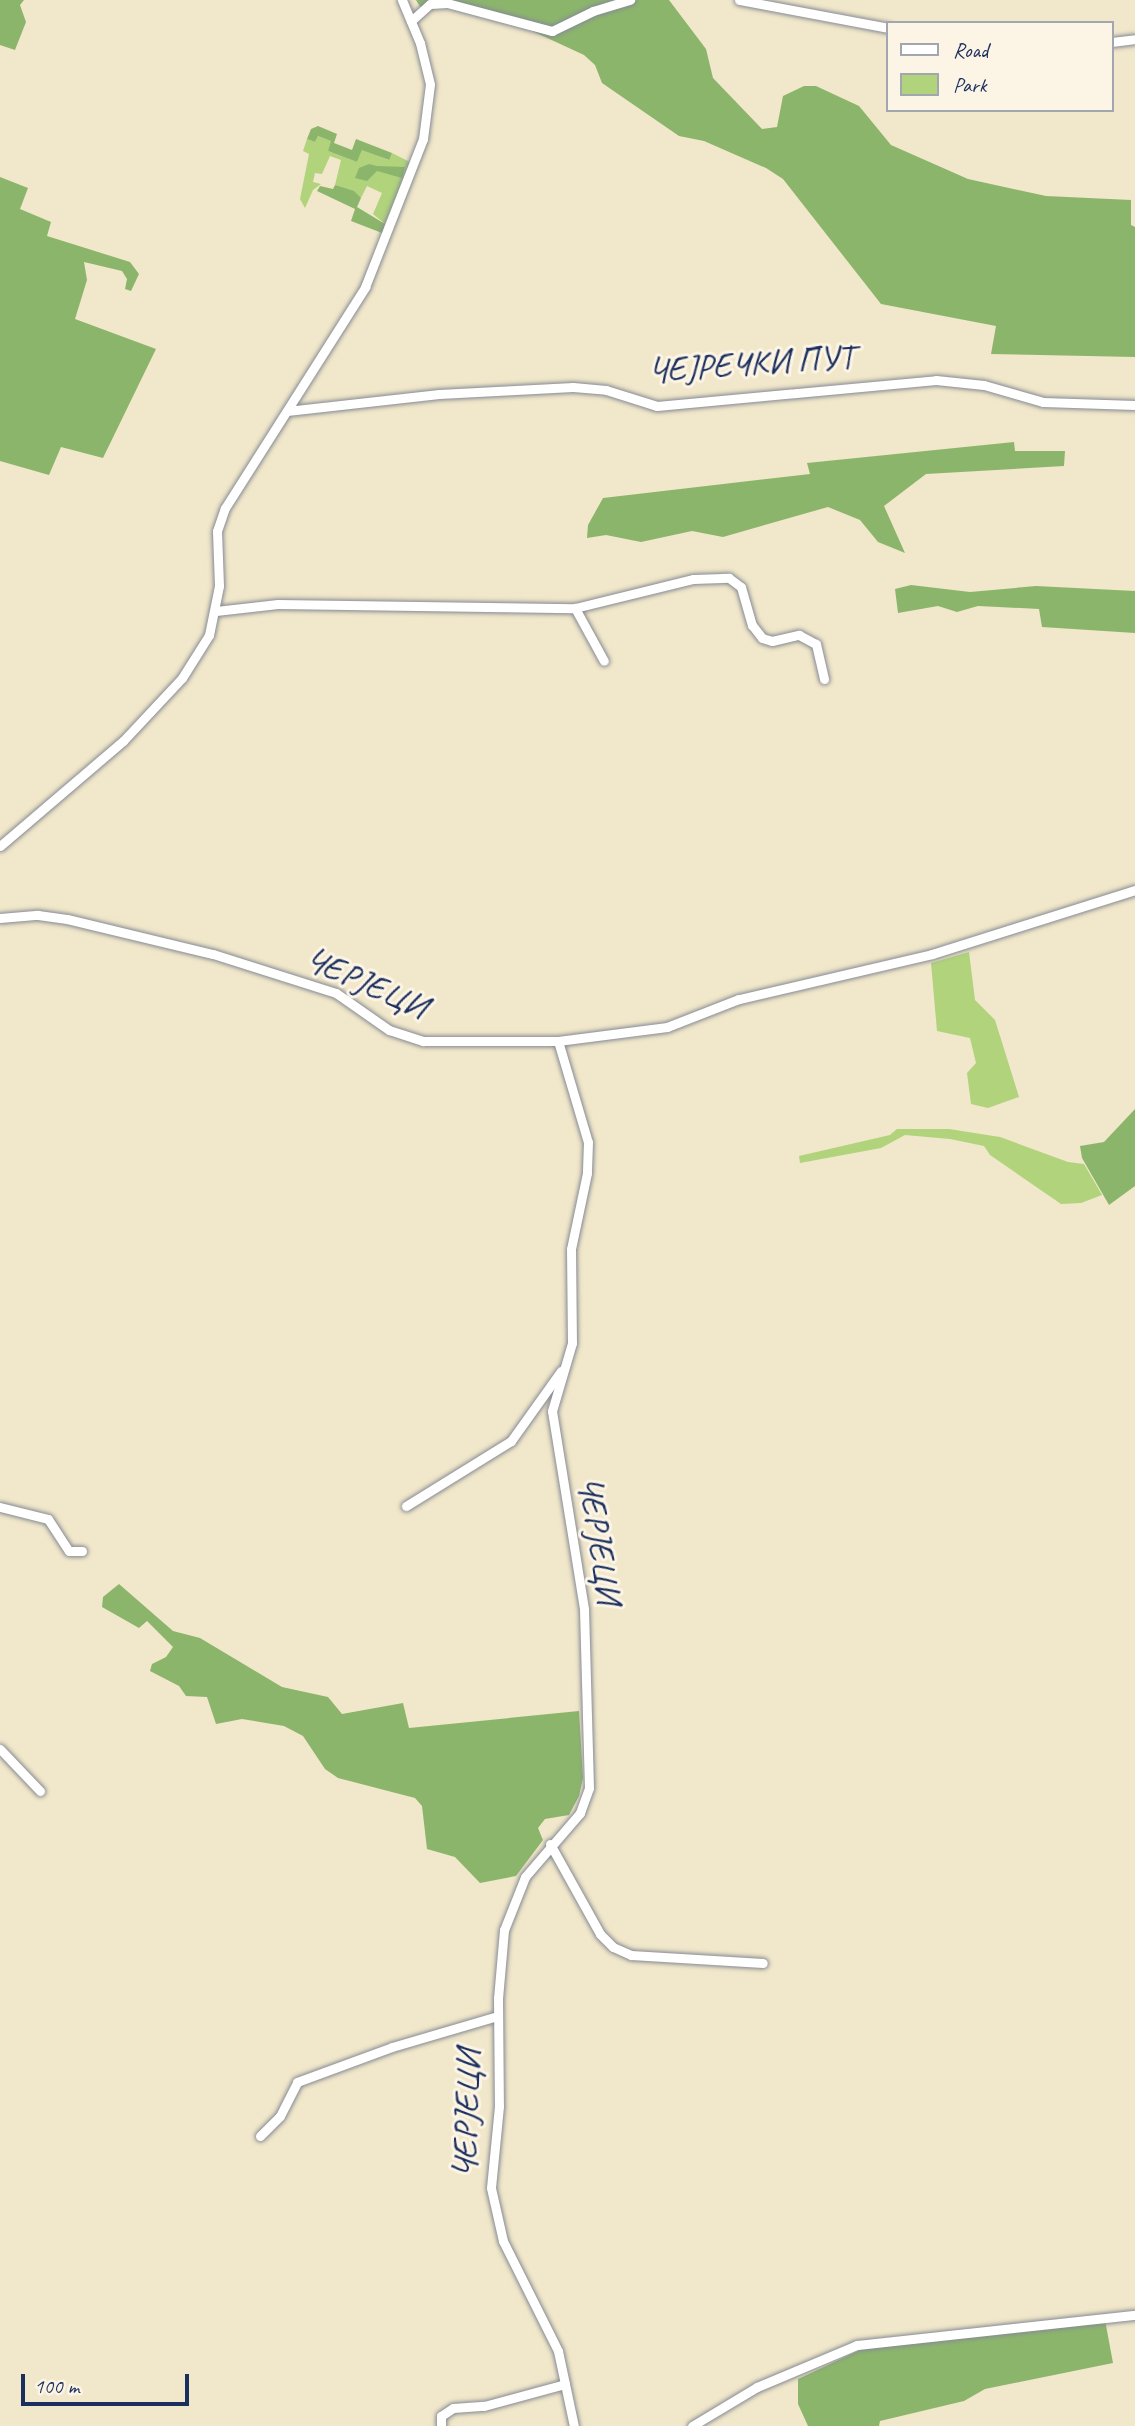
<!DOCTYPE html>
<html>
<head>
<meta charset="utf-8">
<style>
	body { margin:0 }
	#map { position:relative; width:1135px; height:2426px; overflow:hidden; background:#f1e7ca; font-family:Caveat,sans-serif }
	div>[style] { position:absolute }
	.green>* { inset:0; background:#b0d37c }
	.forest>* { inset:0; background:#8cb56c }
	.roads { filter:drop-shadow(0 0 2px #868b94) drop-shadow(0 0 2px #868b94) }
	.street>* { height:9px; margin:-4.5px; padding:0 4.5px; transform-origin:4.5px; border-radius:4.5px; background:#fff }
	span { translate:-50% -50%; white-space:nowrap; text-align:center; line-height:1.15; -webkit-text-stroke:6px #fcf5e5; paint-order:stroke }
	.street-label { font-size:35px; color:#1b2f5e }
	.legend { position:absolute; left:886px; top:21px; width:228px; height:91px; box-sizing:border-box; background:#fcf5e5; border:2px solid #a2a6af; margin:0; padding:9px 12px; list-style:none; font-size:21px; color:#1b2f5e }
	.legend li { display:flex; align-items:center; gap:14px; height:35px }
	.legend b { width:35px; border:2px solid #a2a6af }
	.scale { position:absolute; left:21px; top:2374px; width:168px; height:32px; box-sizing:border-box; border:4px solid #1b2f5e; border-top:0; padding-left:9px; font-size:21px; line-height:24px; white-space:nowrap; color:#1b2f5e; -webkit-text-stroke:5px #fcf5e5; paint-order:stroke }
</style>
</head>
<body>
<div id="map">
	<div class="green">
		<i style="clip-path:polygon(318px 136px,332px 141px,328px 151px,357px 162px,362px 149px,388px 160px,392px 153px,410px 162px,385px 224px,373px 214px,382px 193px,367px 186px,361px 198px,335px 185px,341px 160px,330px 156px,322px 174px,315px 173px,313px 182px,321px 184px,313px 190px,305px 208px,300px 199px,309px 154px,303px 151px,307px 139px,315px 142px)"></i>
		<i style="clip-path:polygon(969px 952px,975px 1000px,995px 1020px,1019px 1097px,988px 1108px,971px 1104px,967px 1073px,976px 1063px,970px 1038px,937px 1031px,931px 963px)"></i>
		<i style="clip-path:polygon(897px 1129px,949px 1129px,1000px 1137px,1068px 1162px,1084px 1164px,1102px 1195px,1081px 1203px,1061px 1204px,990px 1155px,984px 1146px,950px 1139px,905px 1135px,881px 1148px,800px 1163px,799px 1156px,890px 1135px)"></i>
	</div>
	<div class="forest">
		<i style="clip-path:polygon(0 0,24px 0,20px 5px,26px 22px,15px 50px,0 45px)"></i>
		<i style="clip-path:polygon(416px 0,669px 0,706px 49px,713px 78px,762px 129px,777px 127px,783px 96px,804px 86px,816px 86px,859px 106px,891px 145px,968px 179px,1046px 196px,1131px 200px,1131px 225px,1135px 227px,1135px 357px,991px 354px,996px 326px,881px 304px,783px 179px,766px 168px,704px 141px,679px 136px,602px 83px,595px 65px,584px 55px,530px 30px,464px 8px,441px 6px,424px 13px)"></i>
		<i style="clip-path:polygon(318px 126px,337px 134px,334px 143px,352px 150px,356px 139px,392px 153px,389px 160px,362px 150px,357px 162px,328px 151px,331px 141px,318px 136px,315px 142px,307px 139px,311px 129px)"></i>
		<i style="clip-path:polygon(369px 164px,377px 166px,405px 167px,402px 178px,377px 171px,367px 181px,355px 178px,359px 168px)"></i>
		<i style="clip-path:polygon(0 177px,28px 188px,20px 209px,51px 222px,47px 236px,130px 262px,139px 274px,131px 291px,125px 289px,127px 279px,122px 271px,84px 262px,87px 280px,75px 319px,156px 349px,103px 458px,61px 447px,49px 475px,0 461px)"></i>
		<i style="clip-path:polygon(335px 185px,354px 191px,361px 198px,357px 207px,385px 224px,382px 233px,351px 221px,355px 209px,317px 191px,320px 186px,333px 189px)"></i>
		<i style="clip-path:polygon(1014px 442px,1015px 451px,1065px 451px,1064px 466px,926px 474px,884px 506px,905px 553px,878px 542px,860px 520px,828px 507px,723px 537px,692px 531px,641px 542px,606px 535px,587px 538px,588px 525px,603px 498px,810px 474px,807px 463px)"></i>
		<i style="clip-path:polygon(911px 585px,970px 592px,1036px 586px,1135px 591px,1135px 633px,1042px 627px,1039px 609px,978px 606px,957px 612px,938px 606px,898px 613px,895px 589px)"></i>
		<i style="clip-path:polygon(1135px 1109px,1135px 1186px,1109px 1205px,1082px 1158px,1080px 1146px,1104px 1142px)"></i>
		<i style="clip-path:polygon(119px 1584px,173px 1631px,200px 1638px,282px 1687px,328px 1697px,342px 1714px,403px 1703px,409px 1728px,579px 1711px,583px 1778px,579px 1796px,569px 1815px,545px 1819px,538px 1828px,543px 1840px,516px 1876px,480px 1883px,455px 1857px,427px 1849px,422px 1806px,415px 1798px,338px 1778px,325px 1769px,303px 1736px,284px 1726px,242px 1719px,216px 1724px,207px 1697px,186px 1696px,179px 1686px,150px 1671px,152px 1664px,166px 1657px,173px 1647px,147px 1621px,139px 1628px,102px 1607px,103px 1597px)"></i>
		<i style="clip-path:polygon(1105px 2320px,1113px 2363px,985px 2389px,964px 2401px,880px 2421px,879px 2426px,808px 2426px,798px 2404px,798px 2379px,860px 2350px)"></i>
	</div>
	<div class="roads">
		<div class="street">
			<i style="left:739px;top:0;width:152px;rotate:10.6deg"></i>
			<i style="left:411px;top:21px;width:25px;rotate:-42deg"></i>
			<i style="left:430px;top:4px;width:17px;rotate:-3deg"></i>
			<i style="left:447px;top:3px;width:109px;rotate:14.9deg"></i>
			<i style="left:552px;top:31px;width:46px;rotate:-26deg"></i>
			<i style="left:593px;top:11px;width:39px;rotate:-17deg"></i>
			<i style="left:1112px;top:42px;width:23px;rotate:-7deg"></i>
			<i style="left:287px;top:411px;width:153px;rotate:-6.4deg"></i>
			<i style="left:439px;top:394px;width:134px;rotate:-3deg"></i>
			<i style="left:573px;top:387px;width:33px;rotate:5deg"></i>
			<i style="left:606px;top:390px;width:53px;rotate:17.4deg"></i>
			<i style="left:657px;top:406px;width:280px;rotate:-5.3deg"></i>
			<i style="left:936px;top:380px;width:48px;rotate:5.9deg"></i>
			<i style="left:984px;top:385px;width:61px;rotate:16.1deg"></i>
			<i style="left:1043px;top:402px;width:92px;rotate:1.9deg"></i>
			<i style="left:575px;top:608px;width:60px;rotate:61.3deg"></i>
			<i style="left:216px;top:611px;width:62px;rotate:-6.4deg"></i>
			<i style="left:278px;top:604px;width:297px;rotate:0.8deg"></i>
			<i style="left:575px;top:608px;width:122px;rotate:-13.8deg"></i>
			<i style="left:693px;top:579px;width:36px;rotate:-2deg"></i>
			<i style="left:729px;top:578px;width:15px;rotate:37deg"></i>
			<i style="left:741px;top:587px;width:40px;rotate:74deg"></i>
			<i style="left:752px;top:625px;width:16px;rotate:52deg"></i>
			<i style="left:762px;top:638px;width:10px;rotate:17deg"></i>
			<i style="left:772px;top:641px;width:28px;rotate:-13deg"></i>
			<i style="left:799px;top:635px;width:19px;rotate:28deg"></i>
			<i style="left:816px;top:644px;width:36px;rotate:77deg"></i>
			<i style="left:0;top:846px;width:162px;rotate:-40.5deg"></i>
			<i style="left:123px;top:741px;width:86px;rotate:-46.9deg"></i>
			<i style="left:182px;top:678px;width:51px;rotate:-57.9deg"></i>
			<i style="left:209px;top:635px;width:50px;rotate:-78.5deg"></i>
			<i style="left:219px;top:586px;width:55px;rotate:-92.1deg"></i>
			<i style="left:217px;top:531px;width:24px;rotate:-71deg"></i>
			<i style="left:225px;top:508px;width:262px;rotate:-57.6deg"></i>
			<i style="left:365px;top:287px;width:159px;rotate:-68.6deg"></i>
			<i style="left:423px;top:139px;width:55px;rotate:-82.7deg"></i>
			<i style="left:430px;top:84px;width:42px;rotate:-103.7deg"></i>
			<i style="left:420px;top:43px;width:47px;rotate:-112.7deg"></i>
			<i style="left:0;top:918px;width:38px;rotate:-5deg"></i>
			<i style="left:38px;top:915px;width:29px;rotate:8deg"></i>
			<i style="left:67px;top:919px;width:150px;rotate:13.5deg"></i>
			<i style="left:213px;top:954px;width:129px;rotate:17.6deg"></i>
			<i style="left:336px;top:993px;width:65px;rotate:34.9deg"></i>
			<i style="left:389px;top:1030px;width:36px;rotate:18deg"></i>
			<i style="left:423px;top:1041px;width:135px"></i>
			<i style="left:558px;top:1041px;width:110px;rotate:-7.3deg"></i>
			<i style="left:667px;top:1027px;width:77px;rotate:-21.3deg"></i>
			<i style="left:739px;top:999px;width:198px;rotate:-13.1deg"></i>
			<i style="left:932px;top:954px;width:213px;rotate:-17.5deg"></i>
			<i style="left:558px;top:1041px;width:105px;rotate:73.5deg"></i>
			<i style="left:588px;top:1142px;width:31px;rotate:92deg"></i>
			<i style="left:587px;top:1173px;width:78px;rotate:101.9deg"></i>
			<i style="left:571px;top:1249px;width:94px;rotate:89.4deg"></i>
			<i style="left:572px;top:1343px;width:71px;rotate:106.4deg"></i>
			<i style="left:552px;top:1411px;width:201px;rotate:80.8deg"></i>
			<i style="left:584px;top:1609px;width:179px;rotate:88.4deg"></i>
			<i style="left:589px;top:1788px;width:27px;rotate:110deg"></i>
			<i style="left:580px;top:1813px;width:84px;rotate:130.7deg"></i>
			<i style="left:525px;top:1877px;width:57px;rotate:111.6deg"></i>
			<i style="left:504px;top:1930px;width:68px;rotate:95deg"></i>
			<i style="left:498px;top:1998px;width:108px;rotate:89.5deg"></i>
			<i style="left:499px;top:2106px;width:82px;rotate:95.6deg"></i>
			<i style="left:491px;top:2188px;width:54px;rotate:77.2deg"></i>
			<i style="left:503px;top:2241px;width:123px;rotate:63.4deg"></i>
			<i style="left:558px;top:2351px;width:77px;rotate:78deg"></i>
			<i style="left:406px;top:1506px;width:123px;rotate:-31.8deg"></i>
			<i style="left:511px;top:1441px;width:86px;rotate:-54.5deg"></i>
			<i style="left:0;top:1507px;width:49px;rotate:14deg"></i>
			<i style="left:48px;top:1519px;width:38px;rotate:57deg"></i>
			<i style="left:69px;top:1551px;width:13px"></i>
			<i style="left:0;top:1749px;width:58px;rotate:46.4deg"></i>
			<i style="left:550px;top:1844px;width:103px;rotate:60.9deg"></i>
			<i style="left:600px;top:1934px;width:18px;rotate:45deg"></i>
			<i style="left:613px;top:1947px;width:20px;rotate:24deg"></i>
			<i style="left:631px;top:1955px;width:132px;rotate:3.5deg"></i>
			<i style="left:260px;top:2136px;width:28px;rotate:-45deg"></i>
			<i style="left:280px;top:2116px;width:38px;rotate:-63deg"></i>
			<i style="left:297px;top:2082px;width:101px;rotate:-20.2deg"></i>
			<i style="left:392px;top:2047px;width:109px;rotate:-16.4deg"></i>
			<i style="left:441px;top:2426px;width:10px;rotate:-90deg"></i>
			<i style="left:441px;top:2416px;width:14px;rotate:-34deg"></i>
			<i style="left:453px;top:2408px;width:31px;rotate:-4deg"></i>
			<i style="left:484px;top:2406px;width:84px;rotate:-15.2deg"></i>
			<i style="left:692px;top:2426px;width:76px;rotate:-31deg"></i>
			<i style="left:757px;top:2387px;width:108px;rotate:-22.8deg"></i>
			<i style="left:857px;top:2345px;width:280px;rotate:-6.2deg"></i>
		</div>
	</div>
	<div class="street-label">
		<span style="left:751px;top:364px;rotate:-4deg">ЧЕЈРЕЧКИ ПУТ</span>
		<span style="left:366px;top:983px;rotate:24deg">ЧЕРЈЕЦИ</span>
		<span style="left:599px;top:1540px;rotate:81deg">ЧЕРЈЕЦИ</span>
		<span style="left:467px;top:2114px;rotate:-88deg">ЧЕРЈЕЦИ</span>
	</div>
	<ul class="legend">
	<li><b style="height:9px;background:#fff"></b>Road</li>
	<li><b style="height:19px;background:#b0d37c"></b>Park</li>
	</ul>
	<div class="scale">100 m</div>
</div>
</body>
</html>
